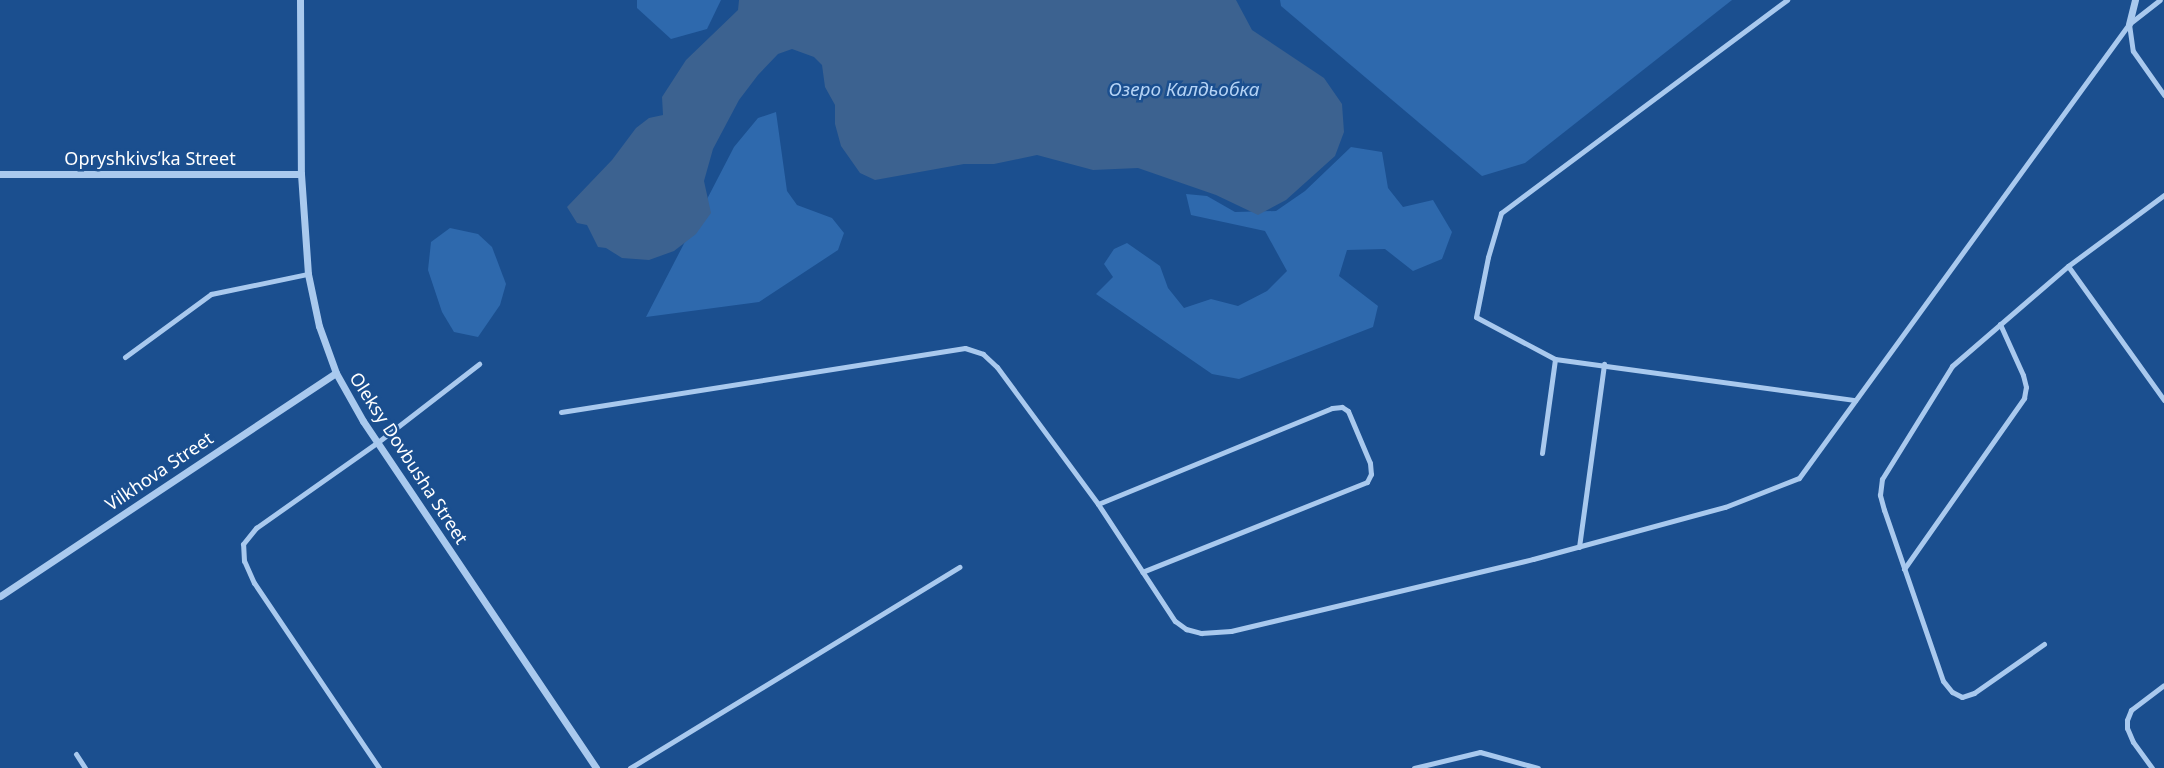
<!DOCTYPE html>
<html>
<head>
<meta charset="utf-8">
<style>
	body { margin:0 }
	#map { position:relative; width:2164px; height:768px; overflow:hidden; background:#1b4f8f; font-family:"Noto Sans",sans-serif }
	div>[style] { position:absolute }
	.green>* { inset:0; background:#2e69ad }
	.water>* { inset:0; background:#3c6290 }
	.service>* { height:5px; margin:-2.5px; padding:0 2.5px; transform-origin:2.5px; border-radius:2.5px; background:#a9c9ee }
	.minor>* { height:7px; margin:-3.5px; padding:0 3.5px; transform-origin:3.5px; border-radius:3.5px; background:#a9c9ee }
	span { translate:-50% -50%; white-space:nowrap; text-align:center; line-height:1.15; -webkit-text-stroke:5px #1b4f8f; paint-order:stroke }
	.street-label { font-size:18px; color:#fff }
	.water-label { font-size:19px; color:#b5d3f5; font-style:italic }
</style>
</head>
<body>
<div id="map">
	<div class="green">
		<i style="clip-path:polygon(637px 0,721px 0,707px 29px,671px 39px,637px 8px)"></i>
		<i style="clip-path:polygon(1280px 0,1732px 0,1525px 163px,1482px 176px,1281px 6px)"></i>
		<i style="clip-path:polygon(776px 112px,787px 191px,797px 205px,832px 218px,844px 233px,838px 250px,759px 302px,646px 317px,734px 147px,758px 118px)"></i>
		<i style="clip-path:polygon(1351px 147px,1382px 152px,1388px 188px,1403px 207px,1433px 200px,1452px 232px,1442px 259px,1413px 271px,1385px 249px,1347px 250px,1339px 276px,1378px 306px,1373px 327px,1239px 379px,1212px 374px,1096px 294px,1113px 277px,1104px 264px,1114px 249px,1127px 243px,1160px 266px,1168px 288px,1184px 308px,1211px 299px,1238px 306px,1267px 291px,1287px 271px,1265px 231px,1191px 215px,1186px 194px,1207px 196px,1235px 212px,1276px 211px,1305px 191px)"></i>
		<i style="clip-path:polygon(450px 228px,478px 234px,492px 247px,506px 284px,500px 305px,478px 337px,454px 332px,442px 312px,428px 270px,431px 242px)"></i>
	</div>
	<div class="water">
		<i style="clip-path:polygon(739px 0,1236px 0,1252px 30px,1324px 78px,1342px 104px,1344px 132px,1335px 156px,1286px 200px,1258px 215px,1216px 195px,1138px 168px,1093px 170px,1037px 155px,994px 164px,964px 164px,875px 180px,860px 173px,841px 146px,835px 124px,835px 105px,825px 87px,822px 65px,814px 57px,792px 49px,778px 54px,758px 75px,739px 100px,713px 149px,704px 181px,711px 213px,696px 234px,674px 251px,649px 260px,622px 258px,606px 248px,598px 247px,587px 225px,577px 223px,567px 207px,612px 160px,636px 128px,649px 118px,663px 115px,662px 97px,686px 60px,738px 10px)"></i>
	</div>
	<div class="service">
		<i style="left:2129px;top:24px;width:27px;rotate:82deg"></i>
		<i style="left:2133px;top:51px;width:54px;rotate:54.8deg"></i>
		<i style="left:2068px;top:266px;width:165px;rotate:54.4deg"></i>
		<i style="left:125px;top:357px;width:107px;rotate:-36.2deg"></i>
		<i style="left:211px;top:294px;width:99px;rotate:-11.7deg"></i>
		<i style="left:1555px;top:359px;width:303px;rotate:7.8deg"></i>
		<i style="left:561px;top:412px;width:409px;rotate:-9deg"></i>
		<i style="left:965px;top:348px;width:19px;rotate:18deg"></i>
		<i style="left:983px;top:354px;width:19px;rotate:43deg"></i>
		<i style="left:997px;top:367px;width:170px;rotate:53.6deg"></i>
		<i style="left:1098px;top:504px;width:140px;rotate:56.7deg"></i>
		<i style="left:1175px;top:621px;width:14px;rotate:36deg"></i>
		<i style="left:1186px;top:629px;width:16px;rotate:15deg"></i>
		<i style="left:1201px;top:633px;width:30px;rotate:-4deg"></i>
		<i style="left:1231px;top:631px;width:310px;rotate:-13.4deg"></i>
		<i style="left:1533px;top:559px;width:199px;rotate:-15.2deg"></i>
		<i style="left:1725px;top:507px;width:79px;rotate:-21.4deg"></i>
		<i style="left:1799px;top:478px;width:561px;rotate:-53.99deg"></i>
		<i style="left:2129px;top:24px;width:39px;rotate:-38deg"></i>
		<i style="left:1542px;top:453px;width:95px;rotate:-82.1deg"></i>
		<i style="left:1555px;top:359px;width:89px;rotate:-152deg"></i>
		<i style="left:1476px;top:317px;width:61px;rotate:-78.7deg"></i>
		<i style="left:1488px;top:257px;width:46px;rotate:-73.5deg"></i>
		<i style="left:1501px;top:213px;width:357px;rotate:-36.7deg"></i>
		<i style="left:1098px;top:504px;width:253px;rotate:-22.3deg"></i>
		<i style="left:1332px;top:408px;width:10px;rotate:-6deg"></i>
		<i style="left:1342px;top:407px;width:7px;rotate:34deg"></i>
		<i style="left:1348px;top:411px;width:56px;rotate:67.1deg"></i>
		<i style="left:1370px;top:463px;width:11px;rotate:85deg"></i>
		<i style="left:1371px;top:474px;width:9px;rotate:117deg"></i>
		<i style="left:1367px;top:482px;width:242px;rotate:158.2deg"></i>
		<i style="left:1579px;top:547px;width:185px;rotate:-82.2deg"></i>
		<i style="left:1904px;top:569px;width:209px;rotate:-54.9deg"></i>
		<i style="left:2024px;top:398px;width:11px;rotate:-80deg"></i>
		<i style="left:2026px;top:387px;width:12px;rotate:-104deg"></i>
		<i style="left:2023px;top:375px;width:56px;rotate:-114.3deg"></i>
		<i style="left:2044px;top:644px;width:85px;rotate:145deg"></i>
		<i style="left:1974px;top:693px;width:13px;rotate:162deg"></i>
		<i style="left:1962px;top:697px;width:11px;rotate:-153deg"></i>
		<i style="left:1952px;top:692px;width:14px;rotate:-129deg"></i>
		<i style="left:1943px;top:681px;width:181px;rotate:-109deg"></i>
		<i style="left:1884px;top:510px;width:16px;rotate:-105deg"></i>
		<i style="left:1880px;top:495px;width:16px;rotate:-83deg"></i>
		<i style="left:1882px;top:479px;width:133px;rotate:-58.2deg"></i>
		<i style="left:1952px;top:366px;width:153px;rotate:-40.8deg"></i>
		<i style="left:2068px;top:266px;width:119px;rotate:-36.5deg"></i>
		<i style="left:76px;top:754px;width:17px;rotate:57deg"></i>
		<i style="left:379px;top:768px;width:223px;rotate:-124deg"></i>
		<i style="left:254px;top:583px;width:24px;rotate:-114deg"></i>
		<i style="left:244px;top:561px;width:17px;rotate:-93deg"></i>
		<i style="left:243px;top:544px;width:21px;rotate:-51deg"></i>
		<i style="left:256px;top:528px;width:149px;rotate:-35.2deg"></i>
		<i style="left:378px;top:442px;width:128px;rotate:-37.7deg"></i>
		<i style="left:630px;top:768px;width:386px;rotate:-31.4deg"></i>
		<i style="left:1414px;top:768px;width:68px;rotate:-13.6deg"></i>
		<i style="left:1480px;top:752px;width:60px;rotate:15.4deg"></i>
		<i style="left:2152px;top:768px;width:32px;rotate:-126deg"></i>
		<i style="left:2133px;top:742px;width:15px;rotate:-113deg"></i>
		<i style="left:2127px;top:728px;width:8px;rotate:-90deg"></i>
		<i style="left:2127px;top:720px;width:11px;rotate:-68deg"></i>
		<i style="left:2131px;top:710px;width:41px;rotate:-37.1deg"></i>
	</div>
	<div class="minor">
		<i style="left:300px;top:0;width:174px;rotate:89.7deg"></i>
		<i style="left:301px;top:174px;width:100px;rotate:86deg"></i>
		<i style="left:308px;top:274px;width:53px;rotate:78.1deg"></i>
		<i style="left:319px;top:326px;width:50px;rotate:70.1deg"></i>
		<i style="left:336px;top:373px;width:55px;rotate:60.6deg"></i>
		<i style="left:363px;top:421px;width:418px;rotate:56.1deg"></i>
		<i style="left:2129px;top:24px;width:25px;rotate:-76deg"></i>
		<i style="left:0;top:174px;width:301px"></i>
		<i style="left:0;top:596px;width:403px;rotate:-33.6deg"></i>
	</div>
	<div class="street-label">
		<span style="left:150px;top:158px">Opryshkivsʹka Street</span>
		<span style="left:409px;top:458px;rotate:57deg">Oleksy Dovbusha Street</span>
		<span style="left:159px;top:471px;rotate:-34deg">Vilkhova Street</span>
	</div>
	<div class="water-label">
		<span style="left:1184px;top:90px">Озеро Калдьобка</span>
	</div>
</div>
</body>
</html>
